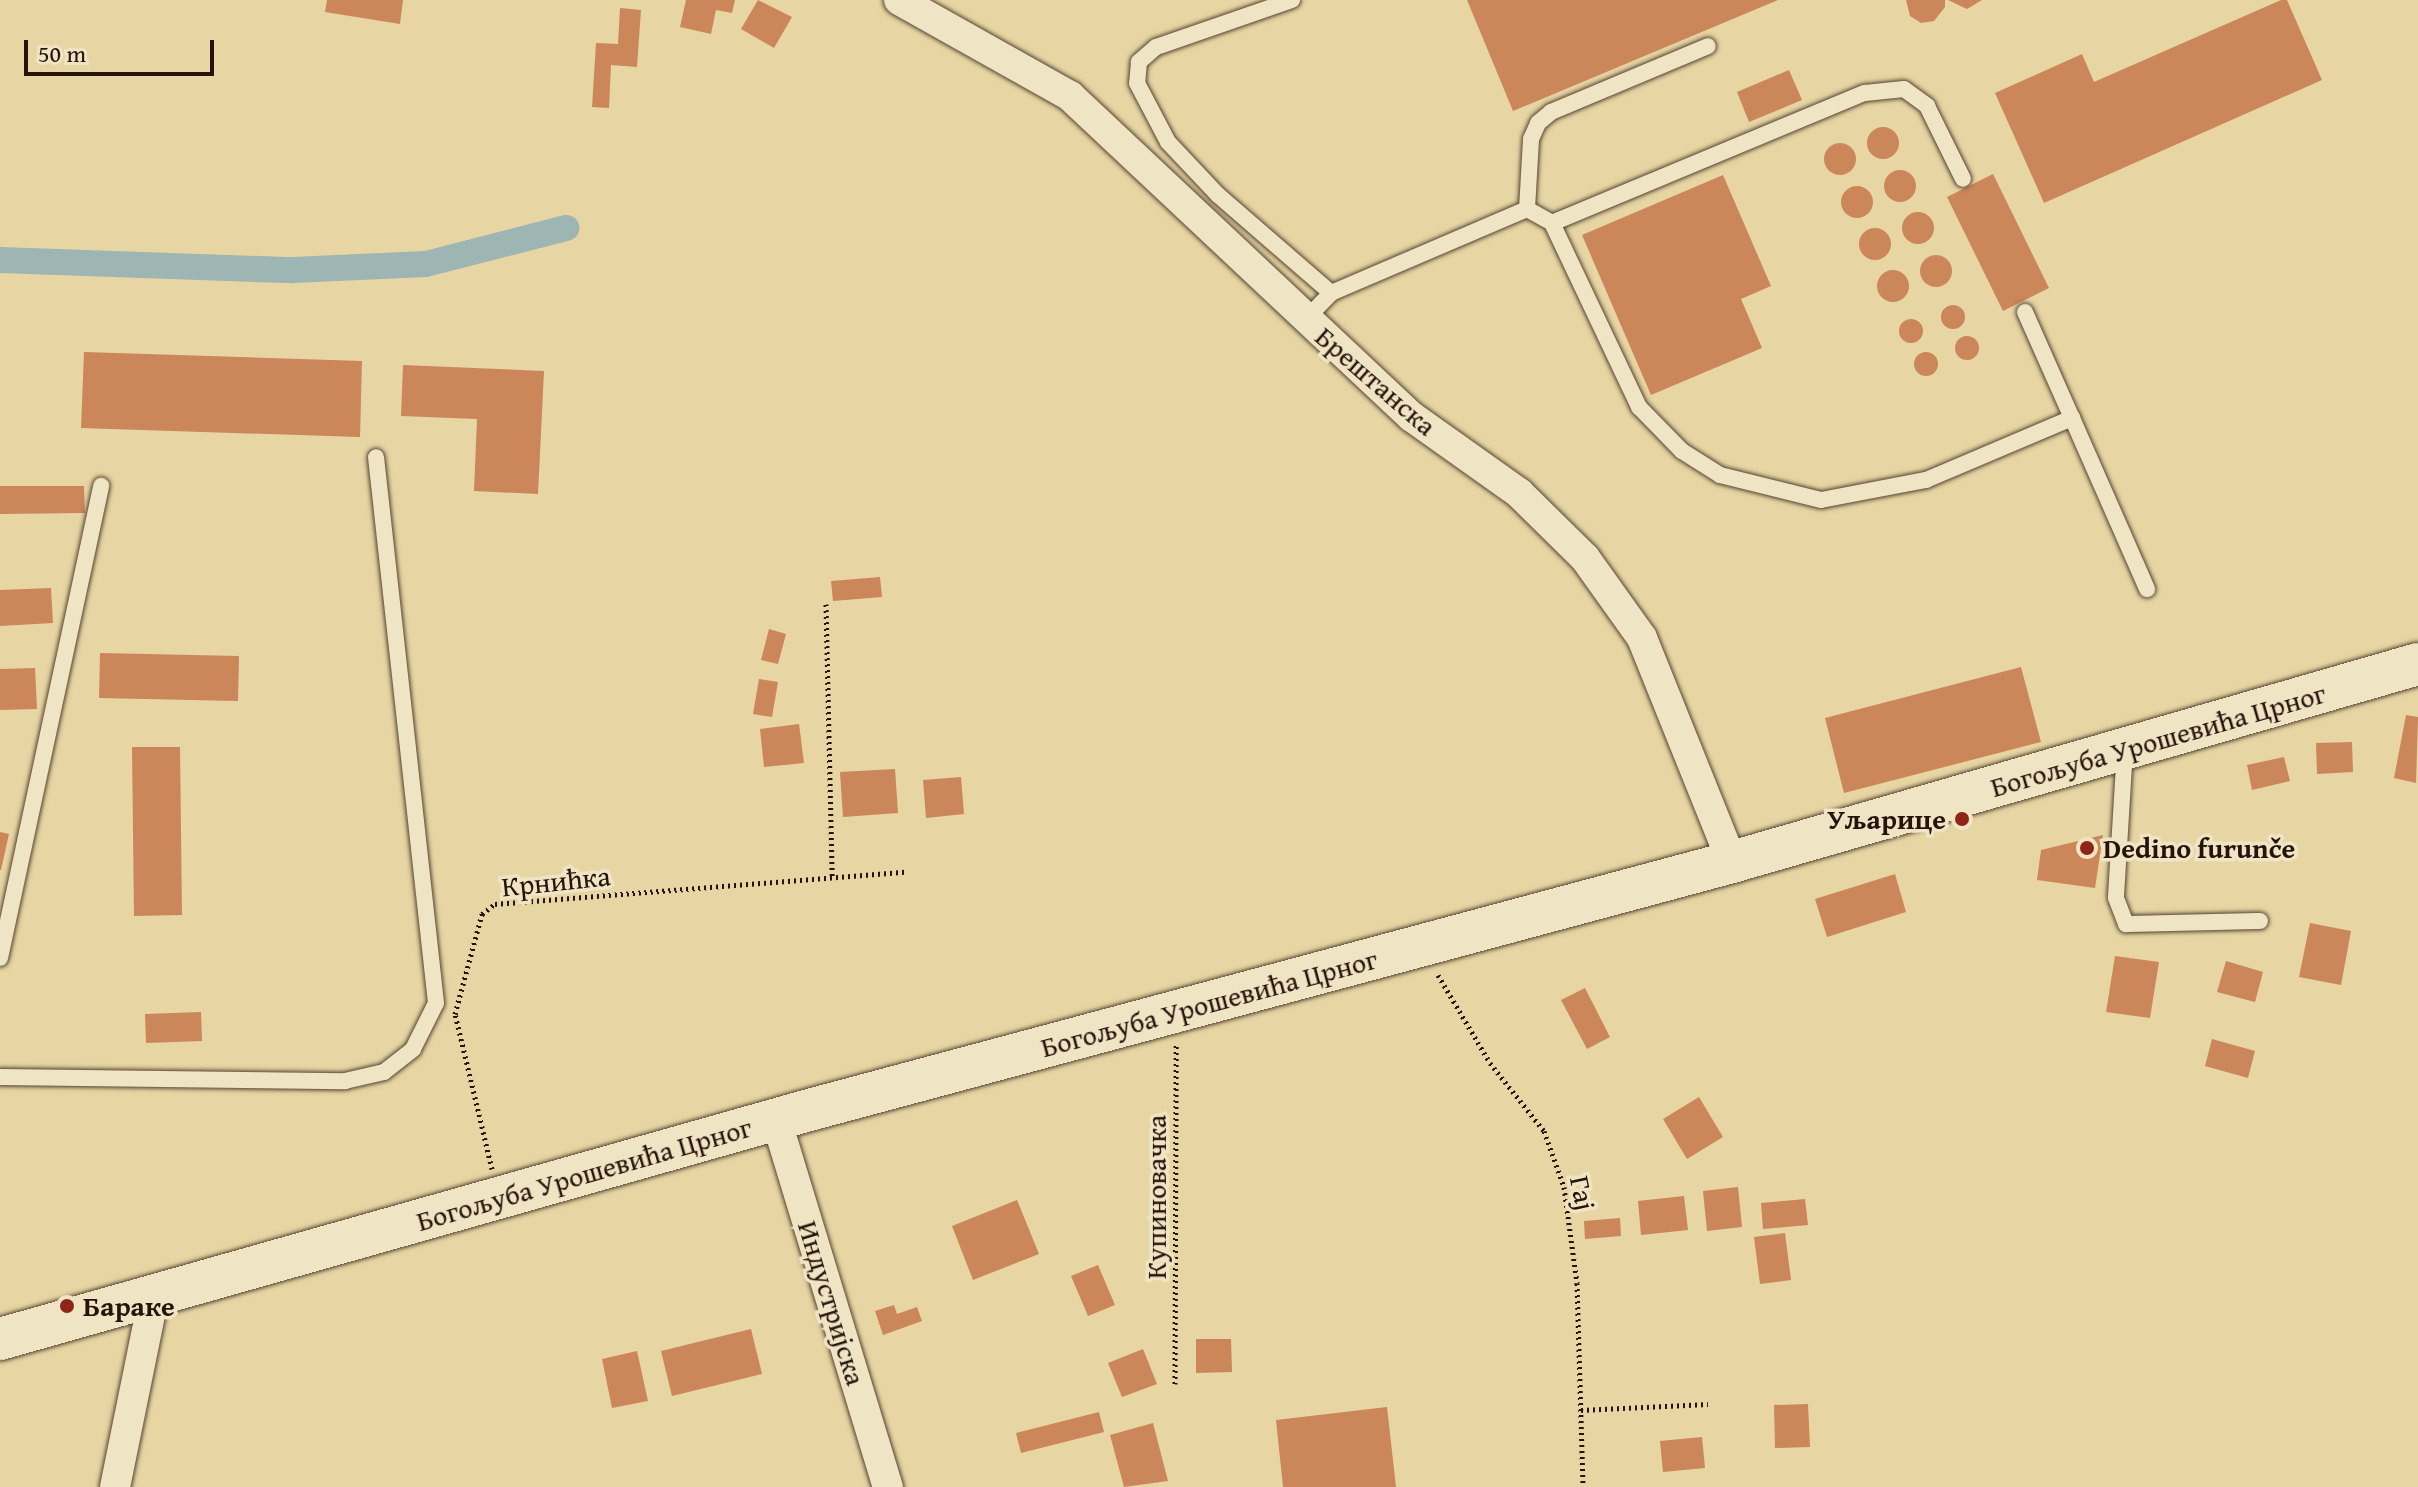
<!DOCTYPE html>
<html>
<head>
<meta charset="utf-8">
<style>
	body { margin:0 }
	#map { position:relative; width:2418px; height:1487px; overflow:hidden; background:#e7d5a3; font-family:"Gentium Book Plus",serif }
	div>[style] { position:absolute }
	.canal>* { height:26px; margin:-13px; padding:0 13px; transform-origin:13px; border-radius:13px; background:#9db5b3 }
	.building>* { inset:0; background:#cb865a }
	.round { border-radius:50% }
	.path>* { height:5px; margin-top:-2.5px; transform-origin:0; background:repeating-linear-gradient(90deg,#26130c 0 2px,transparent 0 6px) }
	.roads { filter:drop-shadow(0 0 2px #564432) drop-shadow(0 0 2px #564432) }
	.lane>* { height:16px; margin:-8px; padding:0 8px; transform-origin:8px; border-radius:8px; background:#efe4c3 }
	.street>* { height:30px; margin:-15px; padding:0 15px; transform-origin:15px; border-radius:15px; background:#efe4c3 }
	.secondary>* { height:42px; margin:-21px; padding:0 21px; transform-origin:21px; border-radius:21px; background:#efe4c3 }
	.dots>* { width:22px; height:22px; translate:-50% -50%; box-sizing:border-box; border:4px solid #efe4c3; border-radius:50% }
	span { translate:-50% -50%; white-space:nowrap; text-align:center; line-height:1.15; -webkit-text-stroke:7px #efe4c3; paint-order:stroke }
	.street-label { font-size:28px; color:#26130c }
	.poi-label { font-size:28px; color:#26130c; font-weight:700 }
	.right { translate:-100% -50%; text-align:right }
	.left { translate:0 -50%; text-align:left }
	.scale { position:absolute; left:24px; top:40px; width:190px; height:36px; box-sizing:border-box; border:4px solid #26130c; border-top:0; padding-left:10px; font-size:24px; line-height:28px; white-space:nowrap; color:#26130c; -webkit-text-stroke:6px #efe4c3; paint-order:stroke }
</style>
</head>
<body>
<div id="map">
	<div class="canal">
		<i style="left:0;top:260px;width:293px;rotate:2deg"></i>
		<i style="left:293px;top:270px;width:133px;rotate:-2.6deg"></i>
		<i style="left:426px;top:264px;width:145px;rotate:-14.4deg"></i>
	</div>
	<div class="building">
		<i style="clip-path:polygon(327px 0,403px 0,400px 24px,325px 12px)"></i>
		<i style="clip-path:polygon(686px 0,735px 0,732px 13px,716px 10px,711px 34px,680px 27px)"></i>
		<i style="clip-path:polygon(758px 0,792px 17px,774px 48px,741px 29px)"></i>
		<i style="clip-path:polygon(1467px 0,1778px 0,1513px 111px)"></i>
		<i style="clip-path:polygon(1906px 0,1945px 0,1945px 7px,1934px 21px,1921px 23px,1910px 16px)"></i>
		<i style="clip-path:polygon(1948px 0,1982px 0,1967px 9px)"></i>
		<i style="clip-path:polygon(2281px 0,2287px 0,2322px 80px,2044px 203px,1995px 93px,2082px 54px,2094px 82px)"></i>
		<i style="clip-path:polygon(620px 8px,641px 10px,637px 67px,611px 65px,609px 108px,592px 107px,596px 43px,618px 44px)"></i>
		<i style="clip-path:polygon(1789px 70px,1802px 100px,1749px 122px,1737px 92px)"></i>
		<i class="round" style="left:1867px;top:127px;width:32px;height:32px"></i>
		<i class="round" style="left:1824px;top:143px;width:32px;height:32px"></i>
		<i class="round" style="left:1884px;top:170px;width:32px;height:32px"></i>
		<i style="clip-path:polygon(1993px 174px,2049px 288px,2003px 311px,1947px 197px)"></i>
		<i style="clip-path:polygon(1723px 175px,1771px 286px,1741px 299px,1762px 348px,1651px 395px,1582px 235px)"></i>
		<i class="round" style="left:1841px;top:186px;width:32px;height:32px"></i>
		<i class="round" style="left:1902px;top:212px;width:32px;height:32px"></i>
		<i class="round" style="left:1859px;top:228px;width:32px;height:32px"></i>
		<i class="round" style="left:1920px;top:255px;width:32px;height:32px"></i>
		<i class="round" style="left:1877px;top:270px;width:32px;height:32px"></i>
		<i class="round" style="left:1941px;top:305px;width:24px;height:24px"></i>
		<i class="round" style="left:1899px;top:319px;width:24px;height:24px"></i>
		<i class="round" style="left:1955px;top:336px;width:24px;height:24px"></i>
		<i class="round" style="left:1914px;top:352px;width:24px;height:24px"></i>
		<i style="clip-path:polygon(84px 352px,362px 361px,360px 437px,81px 428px)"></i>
		<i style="clip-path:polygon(403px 365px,544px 371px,538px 494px,474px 491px,477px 419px,401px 416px)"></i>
		<i style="clip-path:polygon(0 486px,84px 486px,85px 513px,0 514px)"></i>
		<i style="clip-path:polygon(880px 577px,882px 597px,833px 601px,831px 581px)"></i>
		<i style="clip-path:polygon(51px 588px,53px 623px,0 626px,0 590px)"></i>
		<i style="clip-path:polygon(769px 629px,786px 634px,778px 664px,761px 660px)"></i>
		<i style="clip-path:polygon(100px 653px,239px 656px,238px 701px,99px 698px)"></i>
		<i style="clip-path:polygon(2021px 667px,2041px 742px,1844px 793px,1825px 718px)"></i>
		<i style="clip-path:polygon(35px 668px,37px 709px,0 710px,0 669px)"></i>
		<i style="clip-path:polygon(759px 679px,778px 682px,772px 717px,753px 714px)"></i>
		<i style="clip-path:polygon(2406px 715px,2418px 717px,2416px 783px,2394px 778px)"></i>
		<i style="clip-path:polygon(799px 724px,804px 763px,764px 767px,760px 729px)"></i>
		<i style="clip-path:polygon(2352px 742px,2353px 772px,2317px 774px,2316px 743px)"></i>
		<i style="clip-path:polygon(132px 747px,180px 747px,182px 915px,134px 916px)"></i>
		<i style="clip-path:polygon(2284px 757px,2290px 781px,2252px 790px,2247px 765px)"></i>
		<i style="clip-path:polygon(895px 769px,898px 813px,843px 817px,840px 772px)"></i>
		<i style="clip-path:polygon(961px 777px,964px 814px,926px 818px,923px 780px)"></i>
		<i style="clip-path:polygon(0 832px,9px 834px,1px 870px,0 870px)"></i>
		<i style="clip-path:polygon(2103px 835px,2095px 888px,2037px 880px,2041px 850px)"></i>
		<i style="clip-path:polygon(1895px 874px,1906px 912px,1827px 937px,1815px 899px)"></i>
		<i style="clip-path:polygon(2310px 923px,2351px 931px,2341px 985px,2299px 977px)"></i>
		<i style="clip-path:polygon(2115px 956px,2159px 962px,2150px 1018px,2106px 1012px)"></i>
		<i style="clip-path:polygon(2226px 961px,2263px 972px,2255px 1002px,2217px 992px)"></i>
		<i style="clip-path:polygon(1585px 988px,1610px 1037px,1587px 1049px,1561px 1000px)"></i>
		<i style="clip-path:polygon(201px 1012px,202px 1041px,146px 1043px,145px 1014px)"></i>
		<i style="clip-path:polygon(2212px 1039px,2255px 1051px,2248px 1078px,2205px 1066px)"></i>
		<i style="clip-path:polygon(1699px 1097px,1723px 1137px,1687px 1159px,1663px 1119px)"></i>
		<i style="clip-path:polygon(1738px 1187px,1742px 1227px,1707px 1231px,1703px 1191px)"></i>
		<i style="clip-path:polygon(1684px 1196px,1688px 1230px,1641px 1235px,1638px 1201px)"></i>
		<i style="clip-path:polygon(1805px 1199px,1808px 1225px,1763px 1229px,1761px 1203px)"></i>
		<i style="clip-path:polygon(1017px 1200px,1039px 1254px,973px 1280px,952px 1226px)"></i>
		<i style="clip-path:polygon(1620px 1218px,1621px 1236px,1585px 1239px,1584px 1221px)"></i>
		<i style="clip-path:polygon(1785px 1233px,1791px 1280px,1760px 1284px,1754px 1237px)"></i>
		<i style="clip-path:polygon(1098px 1265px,1115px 1305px,1088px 1316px,1071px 1276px)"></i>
		<i style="clip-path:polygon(894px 1305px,897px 1314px,917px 1307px,922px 1321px,883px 1335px,875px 1311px)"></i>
		<i style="clip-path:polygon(751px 1329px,762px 1374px,672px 1396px,661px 1351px)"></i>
		<i style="clip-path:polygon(1196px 1339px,1231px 1339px,1232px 1372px,1196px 1373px)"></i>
		<i style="clip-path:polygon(1143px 1349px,1157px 1384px,1122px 1397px,1108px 1363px)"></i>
		<i style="clip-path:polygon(637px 1351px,648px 1401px,612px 1408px,602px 1359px)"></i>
		<i style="clip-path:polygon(1808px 1404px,1810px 1447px,1775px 1448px,1774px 1405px)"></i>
		<i style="clip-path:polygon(1387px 1407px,1396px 1487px,1283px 1487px,1276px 1420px)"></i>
		<i style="clip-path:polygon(1099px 1412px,1104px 1432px,1021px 1453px,1016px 1433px)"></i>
		<i style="clip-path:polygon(1153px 1423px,1168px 1481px,1124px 1487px,1110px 1435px)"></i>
		<i style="clip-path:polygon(1702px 1437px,1705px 1468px,1663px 1472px,1660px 1441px)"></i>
	</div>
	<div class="path">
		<i style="left:826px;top:604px;width:274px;rotate:88.7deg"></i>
		<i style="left:1438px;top:975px;width:102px;rotate:59.4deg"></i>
		<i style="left:1490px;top:1063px;width:87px;rotate:51.5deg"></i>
		<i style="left:1544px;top:1131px;width:59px;rotate:70.3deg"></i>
		<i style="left:1564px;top:1187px;width:97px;rotate:82.3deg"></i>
		<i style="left:1577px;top:1283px;width:204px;rotate:88.3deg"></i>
		<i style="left:492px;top:1169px;width:159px;rotate:-103.4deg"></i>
		<i style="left:455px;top:1014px;width:104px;rotate:-74.9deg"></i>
		<i style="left:482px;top:914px;width:16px;rotate:-38deg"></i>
		<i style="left:495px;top:904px;width:411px;rotate:-4.5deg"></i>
		<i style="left:1175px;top:1384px;width:340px;rotate:-89.8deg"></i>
		<i style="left:1581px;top:1410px;width:127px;rotate:-2.7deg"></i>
	</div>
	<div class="roads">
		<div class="lane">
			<i style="left:1292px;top:0;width:144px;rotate:160.9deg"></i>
			<i style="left:1156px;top:47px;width:23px;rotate:139deg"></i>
			<i style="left:1139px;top:62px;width:21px;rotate:95deg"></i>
			<i style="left:1137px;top:83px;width:67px;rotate:62.3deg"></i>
			<i style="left:1168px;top:142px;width:73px;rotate:46.7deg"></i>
			<i style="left:1218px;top:195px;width:150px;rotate:40.9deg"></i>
			<i style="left:1527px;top:209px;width:70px;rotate:-86.7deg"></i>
			<i style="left:1531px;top:139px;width:17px;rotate:-66deg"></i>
			<i style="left:1538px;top:123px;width:17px;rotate:-40deg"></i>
			<i style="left:1551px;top:112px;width:170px;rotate:-22.8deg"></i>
			<i style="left:1552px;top:223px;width:204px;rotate:64.7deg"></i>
			<i style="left:1639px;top:407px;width:62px;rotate:45.7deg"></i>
			<i style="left:1682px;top:451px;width:45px;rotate:32.3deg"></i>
			<i style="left:1720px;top:475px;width:104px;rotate:13.9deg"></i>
			<i style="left:1821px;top:500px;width:107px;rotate:-10.8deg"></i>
			<i style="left:1926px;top:480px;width:159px;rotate:-23deg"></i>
			<i style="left:2072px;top:418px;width:187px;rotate:66.3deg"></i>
			<i style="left:2025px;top:312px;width:116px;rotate:66.1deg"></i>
			<i style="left:1306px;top:319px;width:36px;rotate:-46deg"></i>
			<i style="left:1331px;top:293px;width:213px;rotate:-23.2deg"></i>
			<i style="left:1527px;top:209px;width:29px;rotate:29deg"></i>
			<i style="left:1552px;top:223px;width:339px;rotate:-22.6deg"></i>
			<i style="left:1865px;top:93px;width:39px;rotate:-6deg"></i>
			<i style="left:1904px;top:89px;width:29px;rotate:36deg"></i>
			<i style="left:1927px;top:106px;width:81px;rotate:63.7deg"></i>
			<i style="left:2125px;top:749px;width:149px;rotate:93.5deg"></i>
			<i style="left:2116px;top:898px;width:28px;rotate:69deg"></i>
			<i style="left:2126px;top:924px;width:134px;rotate:-1.3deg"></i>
			<i style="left:0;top:958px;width:483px;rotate:-77.9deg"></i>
			<i style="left:0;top:1077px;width:345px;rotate:0.7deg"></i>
			<i style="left:345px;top:1081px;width:40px;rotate:-13deg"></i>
			<i style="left:384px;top:1072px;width:37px;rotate:-38deg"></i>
			<i style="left:413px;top:1049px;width:51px;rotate:-63.4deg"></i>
			<i style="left:436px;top:1003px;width:549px;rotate:-96.27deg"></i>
		</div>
		<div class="street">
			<i style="left:899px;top:0;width:196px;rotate:29.3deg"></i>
			<i style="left:1070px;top:96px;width:469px;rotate:43.2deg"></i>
			<i style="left:1412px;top:417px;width:131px;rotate:35.4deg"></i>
			<i style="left:1519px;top:493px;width:93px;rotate:44.6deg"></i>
			<i style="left:1585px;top:558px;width:98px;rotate:54.5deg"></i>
			<i style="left:1642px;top:638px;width:241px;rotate:68.1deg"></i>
			<i style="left:776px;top:1119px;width:385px;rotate:73.1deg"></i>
			<i style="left:115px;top:1487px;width:195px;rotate:-78.5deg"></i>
		</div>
		<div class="secondary">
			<i style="left:0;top:1339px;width:845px;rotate:-15.8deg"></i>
			<i style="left:813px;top:1109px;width:952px;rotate:-15.04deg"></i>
			<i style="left:1732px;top:862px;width:714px;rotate:-16.1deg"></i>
		</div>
	</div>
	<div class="dots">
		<i style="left:1962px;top:819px;background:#8f2418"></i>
		<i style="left:2087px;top:848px;background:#8f2418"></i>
		<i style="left:67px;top:1306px;background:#8f2418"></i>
	</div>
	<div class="street-label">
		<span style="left:1376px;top:381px;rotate:41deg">Брештанска</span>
		<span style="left:2158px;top:740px;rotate:-16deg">Богољуба Урошевића Црног</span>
		<span style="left:556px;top:881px;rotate:-6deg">Крнићка</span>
		<span style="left:1209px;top:1003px;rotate:-15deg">Богољуба Урошевића Црног</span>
		<span style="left:584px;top:1174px;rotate:-16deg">Богољуба Урошевића Црног</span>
		<span style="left:1583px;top:1193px;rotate:78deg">Гај</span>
		<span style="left:1156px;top:1197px;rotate:-90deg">Купиновачка</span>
		<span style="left:832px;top:1303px;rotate:73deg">Индустријска</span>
	</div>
	<div class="poi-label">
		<span class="right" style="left:1946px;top:819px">Уљарице</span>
		<span class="left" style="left:2103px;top:848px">Dedino furunče</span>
		<span class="left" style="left:83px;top:1306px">Бараке</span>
	</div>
	<div class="scale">50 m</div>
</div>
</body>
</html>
